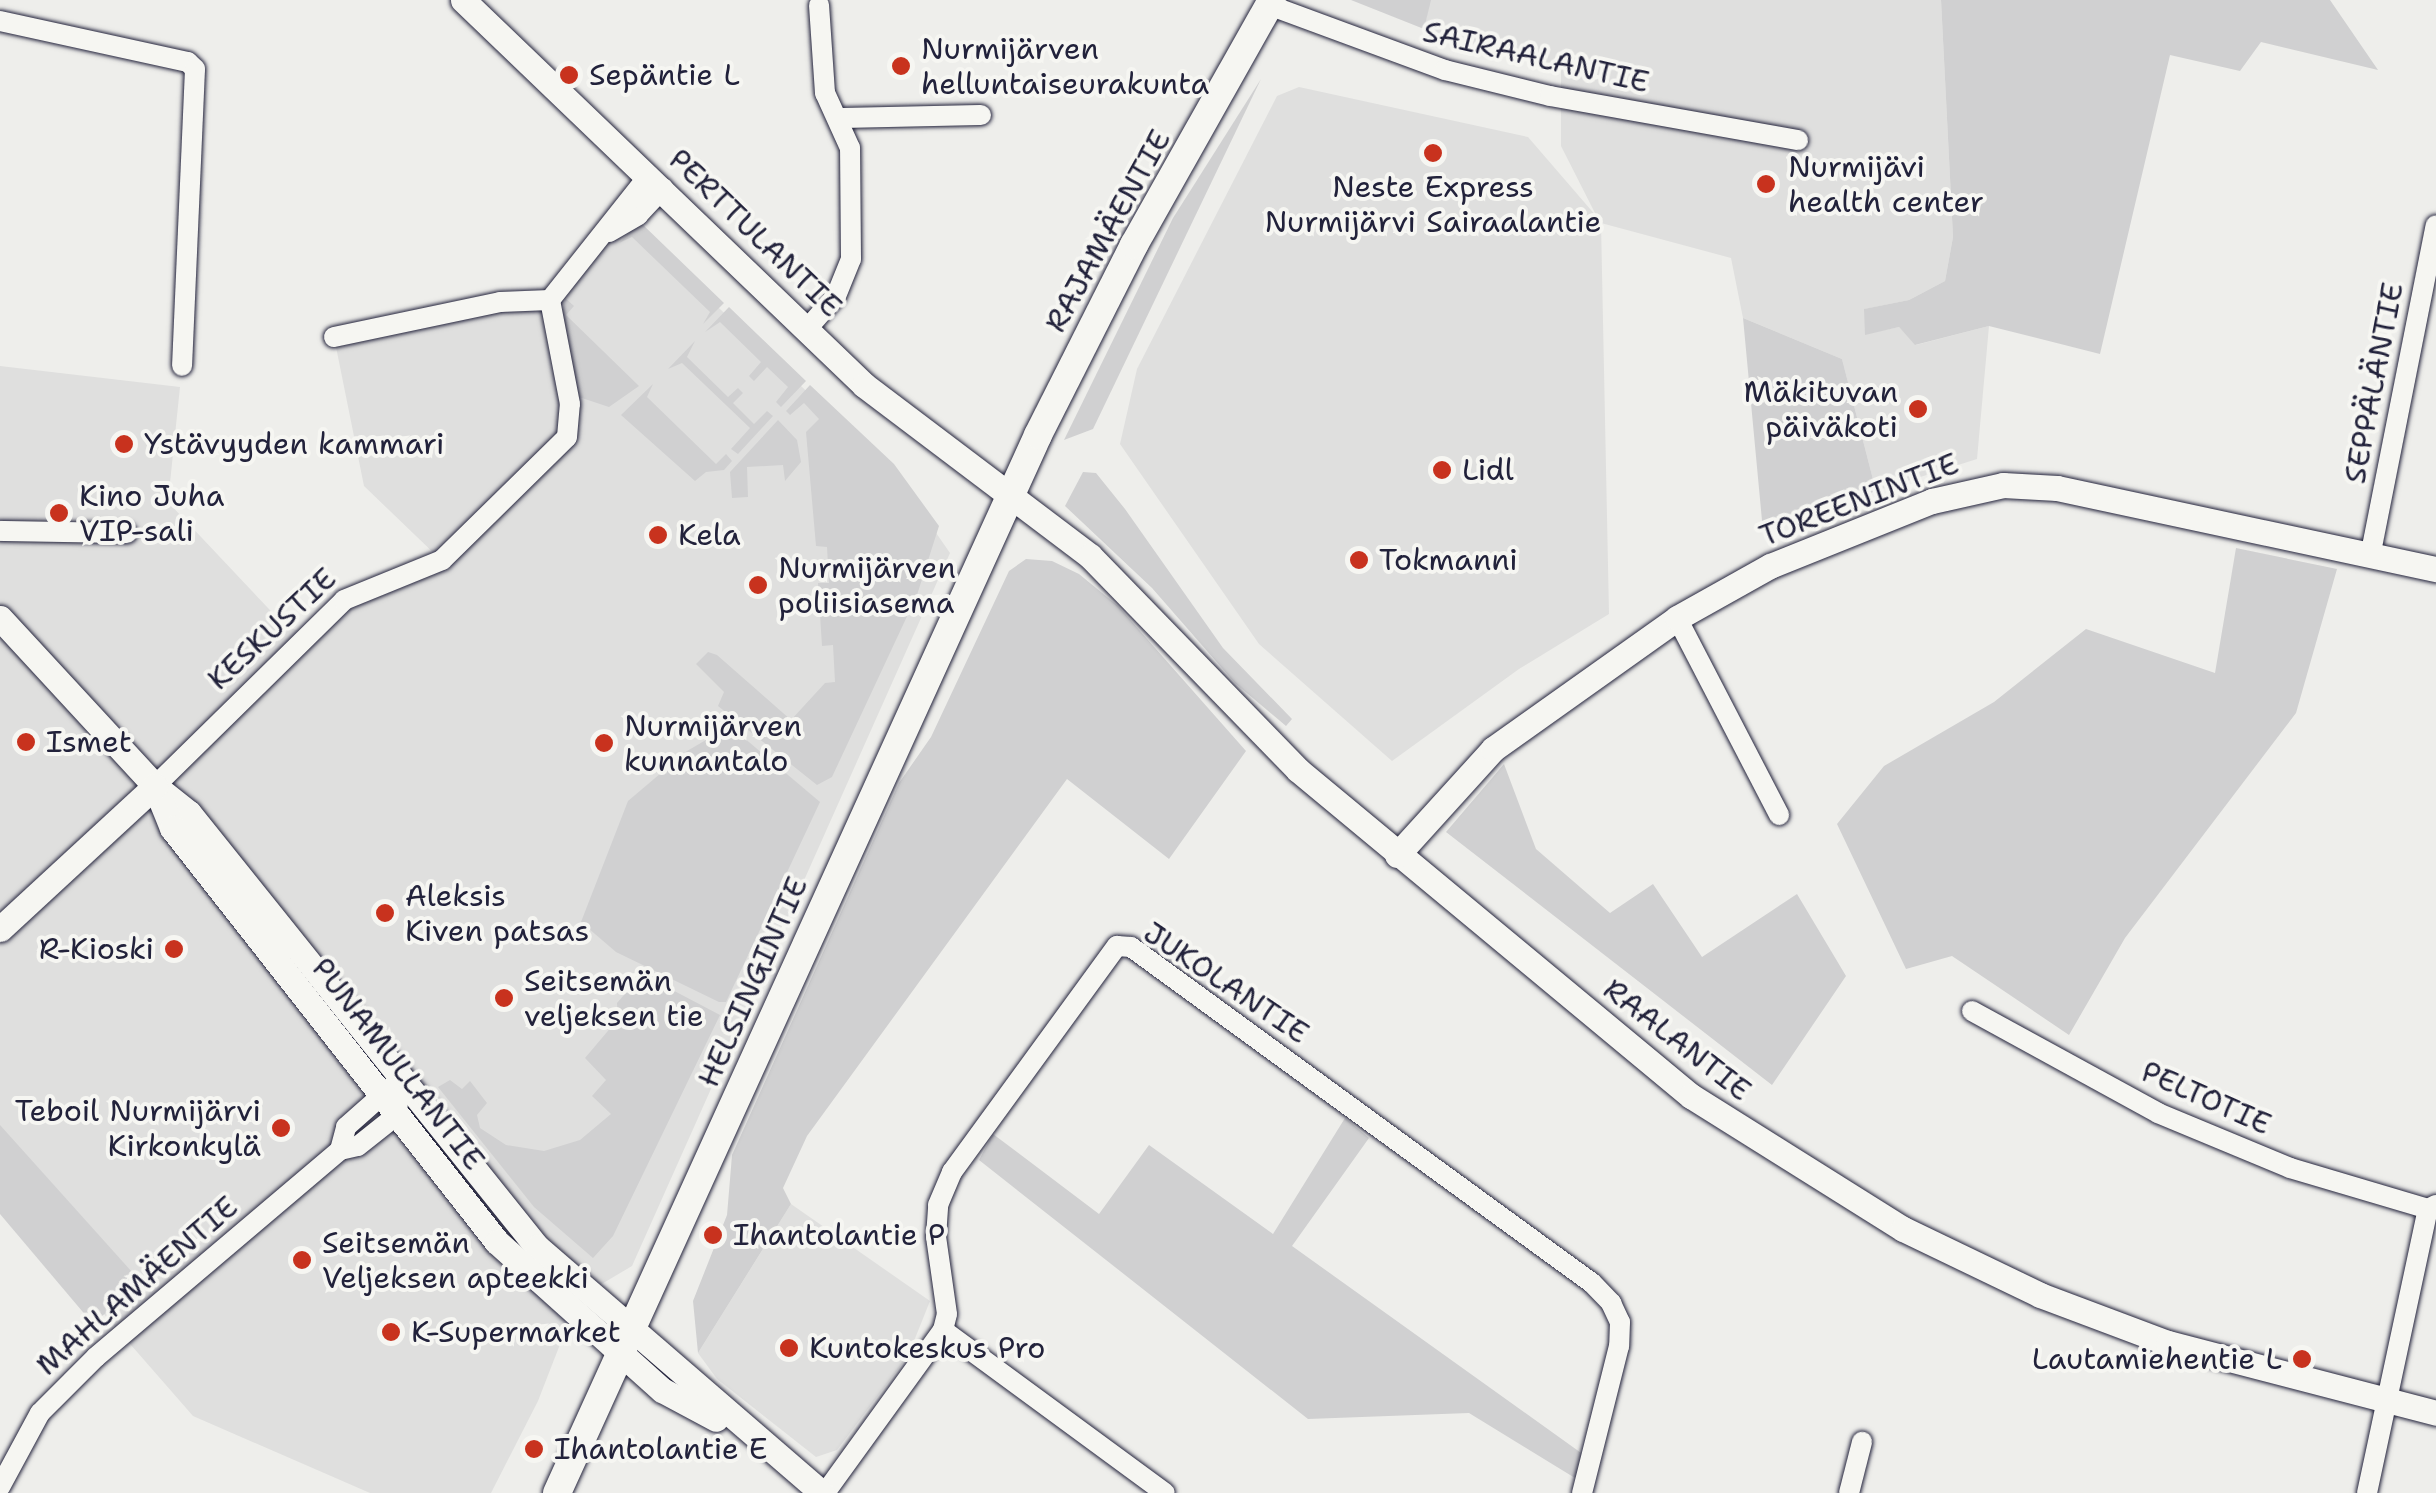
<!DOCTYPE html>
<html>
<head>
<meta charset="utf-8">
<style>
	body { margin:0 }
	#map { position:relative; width:2436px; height:1493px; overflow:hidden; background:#eeeeeb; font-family:"Shantell Sans",sans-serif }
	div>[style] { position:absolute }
	.built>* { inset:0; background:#dfdfde }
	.green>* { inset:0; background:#d0d0d1 }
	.roads { filter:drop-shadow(0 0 2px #22223b) drop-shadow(0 0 2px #22223b) }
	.minor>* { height:20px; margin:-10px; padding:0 10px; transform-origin:10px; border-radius:10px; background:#f6f6f2 }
	.tertiary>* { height:25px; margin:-12.5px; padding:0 12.5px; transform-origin:12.5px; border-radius:12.5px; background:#f6f6f2 }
	.secondary>* { height:28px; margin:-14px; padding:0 14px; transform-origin:14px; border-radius:14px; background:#f6f6f2 }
	.dots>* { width:28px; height:28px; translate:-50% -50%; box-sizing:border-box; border:5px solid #f6f6f2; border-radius:50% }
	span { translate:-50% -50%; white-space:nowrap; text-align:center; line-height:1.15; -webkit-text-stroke:8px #f6f6f2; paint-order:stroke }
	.poi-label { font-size:30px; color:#22223b }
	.left { translate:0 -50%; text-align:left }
	.right { translate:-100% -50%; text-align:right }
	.street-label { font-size:30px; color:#22223b }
</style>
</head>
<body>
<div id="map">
	<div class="built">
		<i style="clip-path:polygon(1430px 0,1941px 0,1953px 237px,1945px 281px,1909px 300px,1865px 309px,1865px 334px,1899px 327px,1916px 345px,1989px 326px,1977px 459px,1876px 491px,1842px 359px,1743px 318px,1731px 258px,1601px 223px,1609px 614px,1519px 669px,1392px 761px,1259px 644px,1120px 444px,1137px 369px,1277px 96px,1299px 87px,1528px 137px,1597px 217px,1561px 146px,1561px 70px,1424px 29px)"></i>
		<i style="clip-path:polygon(623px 217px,898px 478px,950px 553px,632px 1266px,578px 1298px,538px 1401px,491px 1493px,370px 1493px,193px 1416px,0 1195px,0 366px,180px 387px,168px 502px,285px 626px,308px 634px,344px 600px,441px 560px,364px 486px,334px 337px,550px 300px)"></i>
		<i style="clip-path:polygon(791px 1204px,930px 1301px,908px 1356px,837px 1450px,816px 1457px,717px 1379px,698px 1353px)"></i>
	</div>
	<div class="green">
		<i style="clip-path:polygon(1351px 0,1431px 0,1424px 29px)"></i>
		<i style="clip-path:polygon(1941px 0,2330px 0,2378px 70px,2261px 42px,2240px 71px,2170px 55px,2100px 354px,1989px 326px,1915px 345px,1899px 327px,1865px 335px,1864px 309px,1909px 300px,1945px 281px,1953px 237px)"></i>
		<i style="clip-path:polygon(1261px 79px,1093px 429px,1064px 440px,1173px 218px)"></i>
		<i style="clip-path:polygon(640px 222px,724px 303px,703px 324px,710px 312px,632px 237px,619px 243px)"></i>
		<i style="clip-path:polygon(565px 298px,574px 306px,566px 315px,639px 386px,609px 407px,579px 397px,562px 319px)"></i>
		<i style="clip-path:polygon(729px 307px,806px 381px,781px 407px,776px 402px,788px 387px,767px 367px,754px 381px,749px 376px,761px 362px,720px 322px,705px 332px)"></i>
		<i style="clip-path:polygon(1743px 318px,1842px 359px,1876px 491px,1763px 531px)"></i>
		<i style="clip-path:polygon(695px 341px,687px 357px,728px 397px,738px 388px,743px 393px,733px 403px,754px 424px,767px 411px,773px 416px,738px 454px,731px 449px,750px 428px,682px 363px,668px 369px)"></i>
		<i style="clip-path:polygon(653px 384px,647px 397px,716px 464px,726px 454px,732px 461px,724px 470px,706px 472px,695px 481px,621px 415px)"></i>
		<i style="clip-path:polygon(810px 385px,894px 464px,939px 526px,917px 595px,832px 777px,817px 785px,718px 706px,724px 692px,696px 664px,708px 652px,717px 655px,791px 720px,825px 683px,835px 682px,833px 645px,822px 646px,818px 583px,829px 583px,827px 547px,816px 546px,806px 432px,819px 419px,804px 403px,790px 415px,786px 411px)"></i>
		<i style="clip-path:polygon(778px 420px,797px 440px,801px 462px,785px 481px,783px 465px,747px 467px,748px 497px,732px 498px,730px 472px)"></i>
		<i style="clip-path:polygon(1083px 472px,1096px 473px,1125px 509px,1223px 648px,1292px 719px,1286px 726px,1235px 683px,1152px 588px,1065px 506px)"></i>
		<i style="clip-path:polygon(2236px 548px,2337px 569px,2296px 713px,2125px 938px,2069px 1035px,1952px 956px,1906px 969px,1837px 824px,1884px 766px,1994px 702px,2086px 629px,2215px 673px)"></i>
		<i style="clip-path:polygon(1026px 559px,1052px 561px,1079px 574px,1118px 606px,1246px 751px,1169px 859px,1067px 779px,807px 1136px,783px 1188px,791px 1204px,698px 1353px,693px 1301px,727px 1215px,732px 1155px,899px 783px,931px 737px,1009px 571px)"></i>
		<i style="clip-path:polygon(730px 726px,820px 802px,726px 1002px,719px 1002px,616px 952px,581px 922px,628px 801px,687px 751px)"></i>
		<i style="clip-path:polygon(1504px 764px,1536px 849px,1610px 913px,1653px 884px,1702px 957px,1797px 894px,1846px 976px,1772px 1085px,1446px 832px)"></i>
		<i style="clip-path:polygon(642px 974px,720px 1015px,613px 1236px,593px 1258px,534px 1207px,438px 1087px,450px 1080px,462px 1089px,470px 1081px,487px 1103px,477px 1115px,480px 1128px,506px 1145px,544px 1151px,580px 1140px,611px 1114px,592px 1096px,606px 1080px,585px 1058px,618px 1019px,617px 1003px)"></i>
		<i style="clip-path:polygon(1345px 1118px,1369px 1138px,1292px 1246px,1584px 1455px,1575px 1478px,1469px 1413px,1308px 1419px,979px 1160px,993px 1134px,1099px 1214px,1149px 1145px,1273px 1234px)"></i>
		<i style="clip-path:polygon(0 1125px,141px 1282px,93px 1324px,0 1214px)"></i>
	</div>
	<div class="roads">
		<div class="minor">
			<i style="left:1269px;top:5px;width:188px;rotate:20.3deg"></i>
			<i style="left:1445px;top:70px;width:108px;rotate:13.9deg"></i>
			<i style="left:1550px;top:96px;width:252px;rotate:10.1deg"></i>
			<i style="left:0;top:21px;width:192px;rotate:12.3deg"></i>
			<i style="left:188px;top:62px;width:10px;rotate:45deg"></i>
			<i style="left:195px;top:69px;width:297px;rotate:92.5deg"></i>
			<i style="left:841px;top:118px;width:140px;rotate:-1.2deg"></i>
			<i style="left:609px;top:232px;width:34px;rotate:-30deg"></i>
			<i style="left:638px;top:215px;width:37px;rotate:-47deg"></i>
			<i style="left:807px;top:329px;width:44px;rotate:-48.7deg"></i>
			<i style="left:836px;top:296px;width:40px;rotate:-68deg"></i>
			<i style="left:851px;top:259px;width:111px;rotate:-90.5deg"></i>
			<i style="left:850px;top:148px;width:60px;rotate:-114.4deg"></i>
			<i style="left:825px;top:93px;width:88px;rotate:-93.9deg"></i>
			<i style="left:334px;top:337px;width:170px;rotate:-11.9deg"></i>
			<i style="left:500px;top:302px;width:50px;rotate:-2.3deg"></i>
			<i style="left:0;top:531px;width:127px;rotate:0.9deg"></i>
			<i style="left:2371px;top:552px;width:333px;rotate:-78.8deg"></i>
			<i style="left:1677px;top:618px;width:222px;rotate:62.6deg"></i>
			<i style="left:155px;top:786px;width:265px;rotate:-44.5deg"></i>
			<i style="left:344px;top:600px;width:106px;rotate:-22.2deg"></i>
			<i style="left:442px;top:560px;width:175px;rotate:-44.5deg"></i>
			<i style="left:567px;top:437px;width:33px;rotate:-85deg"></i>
			<i style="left:570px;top:404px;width:106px;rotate:-100.9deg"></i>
			<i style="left:550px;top:300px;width:159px;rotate:-51.6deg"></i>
			<i style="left:1972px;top:1011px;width:212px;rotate:28.7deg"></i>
			<i style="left:2158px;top:1113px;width:143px;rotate:22.6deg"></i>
			<i style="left:2290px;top:1168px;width:144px;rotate:16.5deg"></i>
			<i style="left:340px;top:1150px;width:24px;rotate:-75deg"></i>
			<i style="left:346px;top:1127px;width:60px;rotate:-41.6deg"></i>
			<i style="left:943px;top:1330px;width:275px;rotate:36.3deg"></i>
			<i style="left:0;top:1487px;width:84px;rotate:-61.6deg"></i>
			<i style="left:40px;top:1413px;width:79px;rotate:-45deg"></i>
			<i style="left:96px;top:1357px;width:320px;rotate:-40.3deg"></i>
			<i style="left:340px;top:1150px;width:18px;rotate:-13deg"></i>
			<i style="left:358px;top:1146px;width:50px;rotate:-38.5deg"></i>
			<i style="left:397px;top:1115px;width:14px;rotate:-86deg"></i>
			<i style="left:825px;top:1493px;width:201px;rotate:-54.1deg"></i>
			<i style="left:943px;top:1330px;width:16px;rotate:-76deg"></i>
			<i style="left:947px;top:1314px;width:78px;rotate:-98.1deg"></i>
			<i style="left:936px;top:1237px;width:32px;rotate:-86deg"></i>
			<i style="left:938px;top:1205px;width:36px;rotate:-67deg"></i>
			<i style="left:952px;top:1172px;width:280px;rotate:-53.9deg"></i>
			<i style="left:1117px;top:946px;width:14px;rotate:4deg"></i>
			<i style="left:1131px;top:947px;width:570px;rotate:36.09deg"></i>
			<i style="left:1592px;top:1283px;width:28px;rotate:46deg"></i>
			<i style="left:1611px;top:1303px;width:21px;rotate:65deg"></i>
			<i style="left:1620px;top:1322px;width:24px;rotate:92deg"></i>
			<i style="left:1619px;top:1346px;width:152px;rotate:104.1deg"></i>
			<i style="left:1849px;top:1493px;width:53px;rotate:-75.7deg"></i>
			<i style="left:2367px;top:1493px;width:290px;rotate:-77.9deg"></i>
			<i style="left:2428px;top:1209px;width:9px;rotate:-27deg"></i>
		</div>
		<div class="tertiary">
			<i style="left:463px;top:0;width:556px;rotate:43.83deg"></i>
			<i style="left:864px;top:385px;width:283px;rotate:37.1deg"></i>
			<i style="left:1090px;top:556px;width:298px;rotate:45.8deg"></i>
			<i style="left:1298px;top:770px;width:511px;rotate:39.68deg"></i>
			<i style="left:1691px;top:1096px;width:250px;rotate:32.1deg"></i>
			<i style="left:1903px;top:1229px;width:152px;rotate:25.7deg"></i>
			<i style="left:2040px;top:1295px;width:137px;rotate:20.6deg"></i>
			<i style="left:2168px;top:1343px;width:277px;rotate:14.6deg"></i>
			<i style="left:0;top:618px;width:229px;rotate:47.3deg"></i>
			<i style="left:155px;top:786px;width:43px;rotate:38.5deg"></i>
			<i style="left:189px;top:813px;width:556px;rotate:51.28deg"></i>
			<i style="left:537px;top:1247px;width:376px;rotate:40.8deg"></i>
			<i style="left:157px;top:791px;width:40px;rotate:68deg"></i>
			<i style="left:172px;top:828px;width:526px;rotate:51.87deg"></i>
			<i style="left:497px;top:1242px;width:222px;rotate:41.9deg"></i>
			<i style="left:662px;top:1390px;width:61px;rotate:28.2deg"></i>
			<i style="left:1397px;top:855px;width:143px;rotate:-47.8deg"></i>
			<i style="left:1493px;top:749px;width:226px;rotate:-35.4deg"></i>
			<i style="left:1677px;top:618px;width:107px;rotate:-29.2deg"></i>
			<i style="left:1770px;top:566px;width:175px;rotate:-21.9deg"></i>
			<i style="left:1932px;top:501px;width:73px;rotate:-12.7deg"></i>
			<i style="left:2003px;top:485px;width:54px;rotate:3.2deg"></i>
			<i style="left:2057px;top:488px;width:388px;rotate:12.1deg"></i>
			<i style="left:0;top:929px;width:211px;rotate:-42.7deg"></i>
		</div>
		<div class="secondary">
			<i style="left:557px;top:1493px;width:1162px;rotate:-65.55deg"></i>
			<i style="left:1038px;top:435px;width:213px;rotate:-63.2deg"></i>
			<i style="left:1134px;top:245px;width:281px;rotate:-60.6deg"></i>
		</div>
	</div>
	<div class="dots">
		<i style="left:901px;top:66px;background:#c8321e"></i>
		<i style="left:569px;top:75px;background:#c8321e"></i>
		<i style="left:1433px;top:153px;background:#c8321e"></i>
		<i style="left:1766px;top:184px;background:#c8321e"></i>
		<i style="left:1918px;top:409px;background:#c8321e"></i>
		<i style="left:124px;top:444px;background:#c8321e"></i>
		<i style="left:1442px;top:470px;background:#c8321e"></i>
		<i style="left:59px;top:513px;background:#c8321e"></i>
		<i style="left:658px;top:535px;background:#c8321e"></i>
		<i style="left:1359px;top:560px;background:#c8321e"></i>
		<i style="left:758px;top:585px;background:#c8321e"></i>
		<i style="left:26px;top:742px;background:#c8321e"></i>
		<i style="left:604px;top:743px;background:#c8321e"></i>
		<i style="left:385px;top:913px;background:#c8321e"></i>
		<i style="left:174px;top:949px;background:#c8321e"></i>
		<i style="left:504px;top:998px;background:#c8321e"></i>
		<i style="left:281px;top:1128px;background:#c8321e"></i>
		<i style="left:713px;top:1235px;background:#c8321e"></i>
		<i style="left:302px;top:1260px;background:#c8321e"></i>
		<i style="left:391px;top:1332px;background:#c8321e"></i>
		<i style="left:789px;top:1348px;background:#c8321e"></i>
		<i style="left:2302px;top:1359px;background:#c8321e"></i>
		<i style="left:534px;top:1449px;background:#c8321e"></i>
	</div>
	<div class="poi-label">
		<span class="left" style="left:921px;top:66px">Nurmijärven<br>helluntaiseurakunta</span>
		<span class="left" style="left:589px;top:75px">Sepäntie L</span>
		<span class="left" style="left:1788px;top:184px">Nurmijävi<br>health center</span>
		<span style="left:1433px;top:204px">Neste Express<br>Nurmijärvi Sairaalantie</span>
		<span class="right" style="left:1898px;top:409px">Mäkituvan<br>päiväkoti</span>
		<span class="left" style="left:144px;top:444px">Ystävyyden kammari</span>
		<span class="left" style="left:1462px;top:470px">Lidl</span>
		<span class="left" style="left:79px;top:513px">Kino Juha<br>VIP-sali</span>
		<span class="left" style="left:678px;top:535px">Kela</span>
		<span class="left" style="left:1379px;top:560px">Tokmanni</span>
		<span class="left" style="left:778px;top:585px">Nurmijärven<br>poliisiasema</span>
		<span class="left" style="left:624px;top:743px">Nurmijärven<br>kunnantalo</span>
		<span class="left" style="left:46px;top:742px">Ismet</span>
		<span class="left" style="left:405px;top:913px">Aleksis<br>Kiven patsas</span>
		<span class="right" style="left:154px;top:949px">R-Kioski</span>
		<span class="left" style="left:524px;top:998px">Seitsemän<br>veljeksen tie</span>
		<span class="right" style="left:261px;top:1128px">Teboil Nurmijärvi<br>Kirkonkylä</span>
		<span class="left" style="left:733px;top:1235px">Ihantolantie P</span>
		<span class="left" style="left:322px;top:1260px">Seitsemän<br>Veljeksen apteekki</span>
		<span class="left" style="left:411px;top:1332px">K-Supermarket</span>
		<span class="left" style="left:809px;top:1348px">Kuntokeskus Pro</span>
		<span class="right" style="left:2282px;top:1359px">Lautamiehentie L</span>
		<span class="left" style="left:554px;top:1449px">Ihantolantie E</span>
	</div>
	<div class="street-label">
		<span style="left:1536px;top:57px;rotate:13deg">SAIRAALANTIE</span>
		<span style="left:1108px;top:231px;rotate:-61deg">RAJAMÄENTIE</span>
		<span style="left:755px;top:233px;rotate:44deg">PERTTULANTIE</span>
		<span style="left:2374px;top:383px;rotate:-79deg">SEPPÄLÄNTIE</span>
		<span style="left:1859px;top:500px;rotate:-21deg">TOREENINTIE</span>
		<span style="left:272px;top:629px;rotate:-43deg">KESKUSTIE</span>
		<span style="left:753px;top:982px;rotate:-66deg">HELSINGINTIE</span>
		<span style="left:1226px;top:983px;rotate:34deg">JUKOLANTIE</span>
		<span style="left:1677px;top:1040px;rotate:38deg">RAALANTIE</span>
		<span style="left:398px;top:1064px;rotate:52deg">PUNAMULLANTIE</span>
		<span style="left:2206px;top:1098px;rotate:24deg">PELTOTIE</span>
		<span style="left:137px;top:1286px;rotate:-41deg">MAHLAMÄENTIE</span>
	</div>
</div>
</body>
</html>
